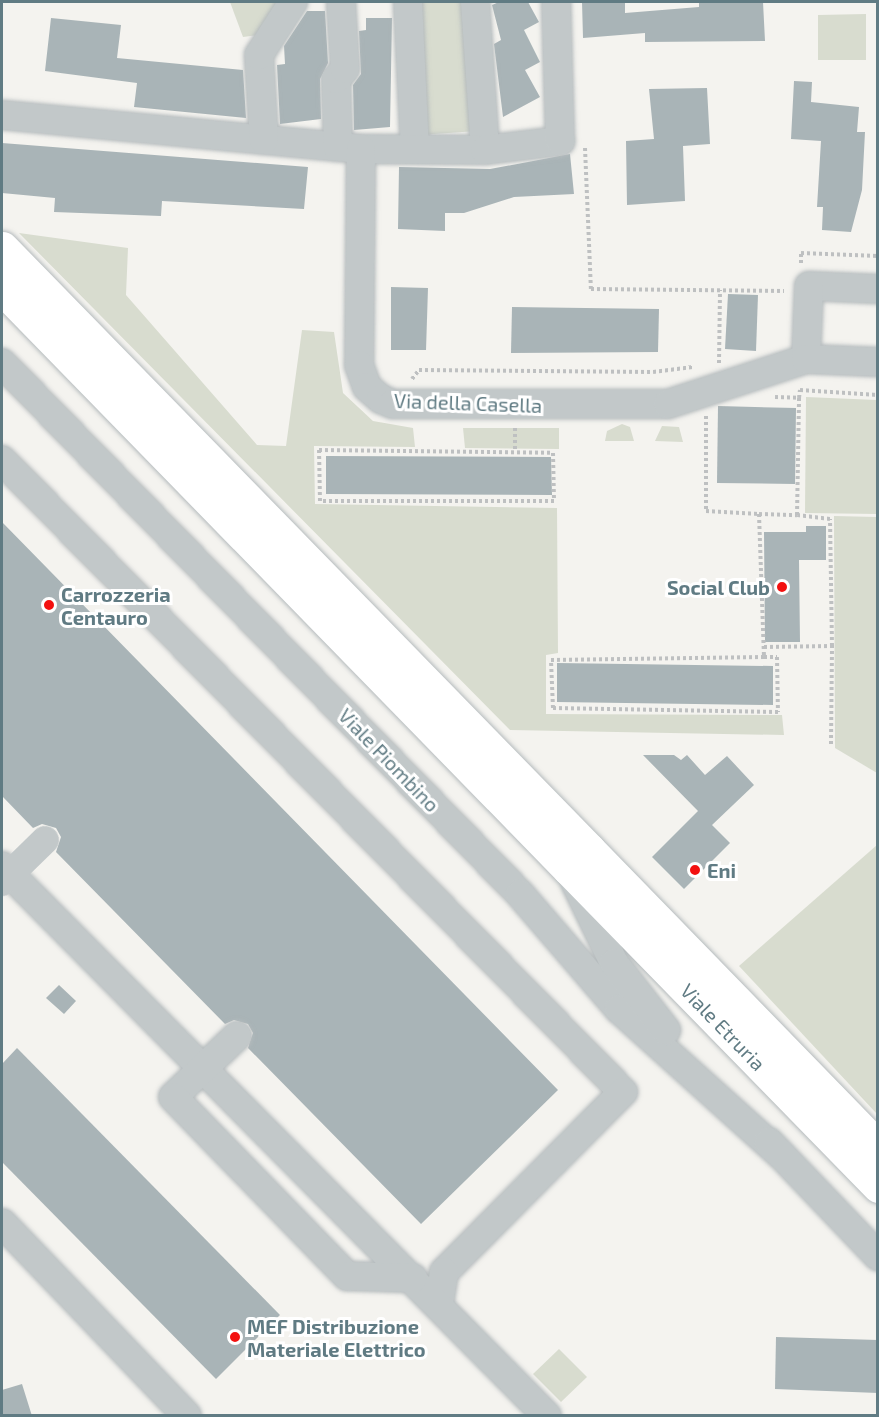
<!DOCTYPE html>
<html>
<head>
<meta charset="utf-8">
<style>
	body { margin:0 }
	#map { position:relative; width:879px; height:1417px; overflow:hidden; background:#f4f3ef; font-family:"Exo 2",sans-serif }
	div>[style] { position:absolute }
	.green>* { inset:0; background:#d8dccf }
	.building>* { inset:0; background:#a9b4b7 }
	.path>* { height:4px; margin-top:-2px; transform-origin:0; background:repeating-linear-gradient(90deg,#bec0c1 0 3px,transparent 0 6px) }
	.roads { filter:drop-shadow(0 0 2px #b5bbbd) drop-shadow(0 0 2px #b5bbbd) }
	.minor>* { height:28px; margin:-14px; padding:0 14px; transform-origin:14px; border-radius:14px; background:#c2c8c9 }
	.major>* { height:33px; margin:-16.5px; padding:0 16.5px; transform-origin:16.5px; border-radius:16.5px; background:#fff }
	.highway>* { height:33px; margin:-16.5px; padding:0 16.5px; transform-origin:16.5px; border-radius:16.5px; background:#fff }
	.minor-bridge>* { height:28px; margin:-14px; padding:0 14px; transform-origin:14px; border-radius:14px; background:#c2c8c9 }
	.dots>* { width:16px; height:16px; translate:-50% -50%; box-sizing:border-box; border:3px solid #fff; border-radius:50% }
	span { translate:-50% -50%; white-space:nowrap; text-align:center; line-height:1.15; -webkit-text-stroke:6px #fff; paint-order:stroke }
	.street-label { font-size:20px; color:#607b83 }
	.poi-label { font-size:20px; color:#607b83; font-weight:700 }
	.right { translate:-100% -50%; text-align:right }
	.left { translate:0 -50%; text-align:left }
	.frame { position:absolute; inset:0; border:3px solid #607b83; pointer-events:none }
</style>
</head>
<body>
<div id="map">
	<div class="green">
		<i style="clip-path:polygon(230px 2px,286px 2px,258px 35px,243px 37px)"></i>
		<i style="clip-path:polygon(413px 2px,470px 2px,477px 131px,419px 135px)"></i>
		<i style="clip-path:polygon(866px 14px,866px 60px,818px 60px,818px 15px)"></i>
		<i style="clip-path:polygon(19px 233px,128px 248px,126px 295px,257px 445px,286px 446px,302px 330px,334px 332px,343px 393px,373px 421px,413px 428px,415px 447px,314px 446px,315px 504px,557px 508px,558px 653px,546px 655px,546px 714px,782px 715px,784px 735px,510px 730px)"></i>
		<i style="clip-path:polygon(806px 397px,877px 400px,877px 514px,805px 513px)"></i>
		<i style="clip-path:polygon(622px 424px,630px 427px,634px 441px,605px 441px,607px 431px)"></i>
		<i style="clip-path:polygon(662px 426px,679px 427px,683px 442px,655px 441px)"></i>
		<i style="clip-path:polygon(463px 428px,559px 428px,559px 449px,465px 448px)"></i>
		<i style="clip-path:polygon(834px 516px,877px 517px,877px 773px,835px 748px)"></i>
		<i style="clip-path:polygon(877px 845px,877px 1114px,739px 966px)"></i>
		<i style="clip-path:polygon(559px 1349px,587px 1377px,561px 1402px,533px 1374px)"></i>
	</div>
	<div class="building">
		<i style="clip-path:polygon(499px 2px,528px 2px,539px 22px,524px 30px,540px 62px,525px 70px,540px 97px,503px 117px,494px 44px,501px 40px,492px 5px)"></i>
		<i style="clip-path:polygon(582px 2px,625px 2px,625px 13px,699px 7px,699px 2px,763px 2px,765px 41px,645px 42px,645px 33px,583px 38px)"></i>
		<i style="clip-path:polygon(307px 11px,325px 11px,328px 63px,320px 79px,321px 119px,280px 124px,277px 65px,285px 64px,284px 46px)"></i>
		<i style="clip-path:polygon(51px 18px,121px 25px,117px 58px,243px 70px,246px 118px,134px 107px,137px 83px,45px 71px)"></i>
		<i style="clip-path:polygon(366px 18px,392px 18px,390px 127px,354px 130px,353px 85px,361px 74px,359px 31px,366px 30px)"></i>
		<i style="clip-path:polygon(794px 81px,812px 82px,811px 102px,859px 107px,857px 132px,865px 132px,862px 190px,851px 232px,822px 230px,823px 207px,817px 207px,821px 141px,791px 139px)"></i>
		<i style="clip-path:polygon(707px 88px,710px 144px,683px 146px,685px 201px,627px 205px,626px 141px,654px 139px,649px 89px)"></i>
		<i style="clip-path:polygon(2px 143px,308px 167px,304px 209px,162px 201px,161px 216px,54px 212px,55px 198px,2px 193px)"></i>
		<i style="clip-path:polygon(570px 154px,574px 194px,514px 197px,464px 213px,445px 213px,445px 231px,398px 229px,399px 167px,490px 169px)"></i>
		<i style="clip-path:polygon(391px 287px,428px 288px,426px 350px,391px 350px)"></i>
		<i style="clip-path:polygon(728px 294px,758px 295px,756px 351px,725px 349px)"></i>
		<i style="clip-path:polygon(512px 307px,659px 309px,658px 352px,511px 353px)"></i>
		<i style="clip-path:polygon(718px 406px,796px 408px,795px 484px,717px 483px)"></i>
		<i style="clip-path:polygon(326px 456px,551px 457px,552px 495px,326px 494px)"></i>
		<i style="clip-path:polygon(2px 522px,558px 1090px,421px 1224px,248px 1048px,253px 1033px,248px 1024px,234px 1020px,225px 1024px,56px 852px,61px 837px,56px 828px,42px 824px,33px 828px,2px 796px)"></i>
		<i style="clip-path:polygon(806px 526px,826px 526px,826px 560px,799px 560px,800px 642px,765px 642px,764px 532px,806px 532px)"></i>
		<i style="clip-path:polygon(557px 663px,773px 666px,773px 705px,557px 702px)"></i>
		<i style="clip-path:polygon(643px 755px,674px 755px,681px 760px,687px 755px,705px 775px,727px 756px,754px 785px,712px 825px,730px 843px,684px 889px,652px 857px,698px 811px)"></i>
		<i style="clip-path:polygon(59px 985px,76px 1001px,64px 1014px,46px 998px)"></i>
		<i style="clip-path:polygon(17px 1048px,280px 1315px,216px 1379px,2px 1162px,2px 1064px)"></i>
		<i style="clip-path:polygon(776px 1337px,878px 1340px,878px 1393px,775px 1389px)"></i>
		<i style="clip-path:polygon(22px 1384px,32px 1416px,2px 1416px,2px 1390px)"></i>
	</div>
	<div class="path">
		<i style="left:585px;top:148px;width:141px;rotate:87.6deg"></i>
		<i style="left:591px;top:289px;width:193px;rotate:0.6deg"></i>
		<i style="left:801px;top:263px;width:10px;rotate:-90deg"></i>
		<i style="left:801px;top:253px;width:77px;rotate:2.2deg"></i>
		<i style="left:719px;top:363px;width:73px;rotate:-89.2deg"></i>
		<i style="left:412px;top:379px;width:11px;rotate:-52deg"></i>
		<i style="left:419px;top:370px;width:234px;rotate:0.5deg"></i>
		<i style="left:653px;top:372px;width:40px;rotate:-7.1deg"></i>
		<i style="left:775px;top:397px;width:24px;rotate:2deg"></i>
		<i style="left:799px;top:398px;width:8px;rotate:-83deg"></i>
		<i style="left:800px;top:390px;width:78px;rotate:3.7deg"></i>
		<i style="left:706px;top:416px;width:95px;rotate:90deg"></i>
		<i style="left:706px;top:511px;width:53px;rotate:3.2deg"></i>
		<i style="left:759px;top:514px;width:143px;rotate:88deg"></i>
		<i style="left:764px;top:657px;width:13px"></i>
		<i style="left:777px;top:657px;width:55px;rotate:89deg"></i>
		<i style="left:778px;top:712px;width:225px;rotate:-179deg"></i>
		<i style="left:553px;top:708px;width:48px;rotate:-92.4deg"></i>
		<i style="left:551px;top:660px;width:213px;rotate:-0.8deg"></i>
		<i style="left:515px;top:428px;width:24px;rotate:90deg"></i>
		<i style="left:319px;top:450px;width:234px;rotate:0.7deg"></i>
		<i style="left:553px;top:453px;width:48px;rotate:88.8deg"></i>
		<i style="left:554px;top:501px;width:234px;rotate:180deg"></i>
		<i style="left:320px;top:501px;width:51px;rotate:-91.1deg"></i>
		<i style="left:759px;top:514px;width:38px;rotate:2deg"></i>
		<i style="left:764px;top:647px;width:68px;rotate:-0.8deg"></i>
		<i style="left:832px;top:646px;width:127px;rotate:-90.9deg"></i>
		<i style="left:830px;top:519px;width:33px;rotate:-173deg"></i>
		<i style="left:797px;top:515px;width:117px;rotate:-89deg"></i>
		<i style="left:831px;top:744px;width:98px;rotate:-89.4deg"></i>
	</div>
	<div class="roads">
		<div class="minor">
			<i style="left:408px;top:2px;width:147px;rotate:87.3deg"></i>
			<i style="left:475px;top:2px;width:148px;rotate:86.1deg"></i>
			<i style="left:2px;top:115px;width:361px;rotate:5.4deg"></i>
			<i style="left:361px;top:149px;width:124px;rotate:0.5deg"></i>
			<i style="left:485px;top:150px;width:76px;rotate:-6.8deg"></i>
			<i style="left:560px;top:141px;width:139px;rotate:-91.6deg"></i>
			<i style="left:264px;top:140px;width:85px;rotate:-93.4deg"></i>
			<i style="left:259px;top:55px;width:63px;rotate:-57.3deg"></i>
			<i style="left:338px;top:147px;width:68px;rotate:-91.7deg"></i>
			<i style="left:336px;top:79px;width:13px;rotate:-48deg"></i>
			<i style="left:345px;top:69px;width:67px;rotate:-93.4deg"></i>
			<i style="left:361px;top:149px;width:216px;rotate:90.5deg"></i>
			<i style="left:359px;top:365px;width:23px;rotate:70deg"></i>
			<i style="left:367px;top:387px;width:18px;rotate:41deg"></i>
			<i style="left:381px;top:399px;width:13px;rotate:23deg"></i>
			<i style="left:393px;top:404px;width:275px"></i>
			<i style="left:668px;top:404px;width:145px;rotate:-18.1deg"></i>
			<i style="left:878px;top:289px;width:69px;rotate:-177.5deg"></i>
			<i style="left:809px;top:286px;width:73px;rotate:92.4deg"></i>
			<i style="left:806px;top:359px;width:72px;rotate:2.4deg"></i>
			<i style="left:2px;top:363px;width:742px;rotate:45.71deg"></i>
			<i style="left:520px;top:894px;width:152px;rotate:49.3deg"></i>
			<i style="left:619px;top:1009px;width:217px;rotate:42deg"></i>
			<i style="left:2px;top:460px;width:886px;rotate:45.5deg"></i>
			<i style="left:623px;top:1092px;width:254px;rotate:134.8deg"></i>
			<i style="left:444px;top:1272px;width:31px;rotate:99deg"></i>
			<i style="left:2px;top:866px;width:774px;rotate:45.26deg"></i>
			<i style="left:572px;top:876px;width:97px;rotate:64.2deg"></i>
			<i style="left:614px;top:963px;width:85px;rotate:52.2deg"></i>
			<i style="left:237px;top:1036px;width:88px;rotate:136.4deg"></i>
			<i style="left:173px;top:1097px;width:250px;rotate:45.8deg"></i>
			<i style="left:347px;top:1276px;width:66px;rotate:1.7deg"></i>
			<i style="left:769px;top:1142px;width:158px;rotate:46.3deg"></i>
			<i style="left:2px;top:1223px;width:267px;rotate:46.2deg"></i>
		</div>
		<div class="major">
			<i style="left:589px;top:850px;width:414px;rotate:45.8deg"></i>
			<i style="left:569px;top:869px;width:443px;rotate:45.7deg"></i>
		</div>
		<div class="highway">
			<i style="left:2px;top:248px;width:841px;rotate:45.72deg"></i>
			<i style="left:2px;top:288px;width:812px;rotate:45.7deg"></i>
		</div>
	</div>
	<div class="minor-bridge">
		<i style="left:2px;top:882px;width:60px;rotate:-44.3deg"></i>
	</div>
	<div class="dots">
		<i style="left:782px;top:587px;background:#f3100f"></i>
		<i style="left:49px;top:605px;background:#f3100f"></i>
		<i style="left:695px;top:870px;background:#f3100f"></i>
		<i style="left:235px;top:1337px;background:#f3100f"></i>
	</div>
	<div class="street-label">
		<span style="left:468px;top:403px;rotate:2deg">Via della Casella</span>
		<span style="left:389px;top:760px;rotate:46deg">Viale Piombino</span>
		<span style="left:723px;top:1027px;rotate:46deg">Viale Etruria</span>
	</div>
	<div class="poi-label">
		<span class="right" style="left:770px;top:587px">Social Club</span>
		<span class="left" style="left:61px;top:606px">Carrozzeria<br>Centauro</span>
		<span class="left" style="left:707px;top:870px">Eni</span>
		<span class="left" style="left:247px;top:1338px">MEF Distribuzione<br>Materiale Elettrico</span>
	</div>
	<div class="frame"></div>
</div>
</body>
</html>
